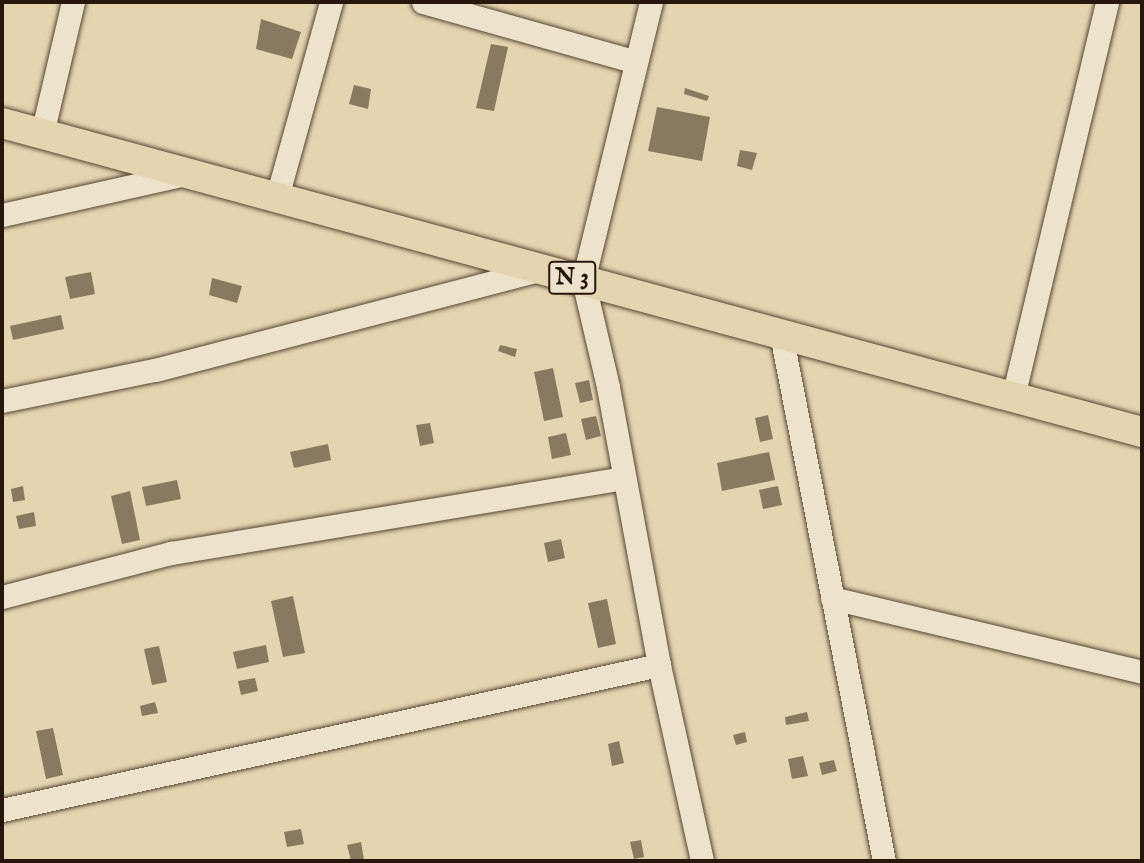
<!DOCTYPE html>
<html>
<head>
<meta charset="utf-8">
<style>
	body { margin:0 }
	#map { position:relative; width:1144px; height:863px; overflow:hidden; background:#e4d4b0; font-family:"IM FELL English",serif }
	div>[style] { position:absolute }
	.building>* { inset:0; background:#897961 }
	.roads { filter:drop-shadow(0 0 2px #564634) drop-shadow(0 0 2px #564634) }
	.minor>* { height:23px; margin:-11.5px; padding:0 11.5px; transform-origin:11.5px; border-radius:11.5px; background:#ede3cc }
	.major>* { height:30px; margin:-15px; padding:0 15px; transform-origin:15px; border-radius:15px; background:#e4d4b0 }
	span { translate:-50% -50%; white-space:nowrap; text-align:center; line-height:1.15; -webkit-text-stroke:5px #ede3cc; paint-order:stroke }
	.shield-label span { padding:2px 5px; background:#ede3cc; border:2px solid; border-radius:5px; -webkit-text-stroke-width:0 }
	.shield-label { font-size:23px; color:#26160b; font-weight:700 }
	.frame { position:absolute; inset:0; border:4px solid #26160b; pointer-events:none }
</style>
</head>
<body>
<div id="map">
	<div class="building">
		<i style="clip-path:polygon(261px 19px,301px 32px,292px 59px,256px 49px)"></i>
		<i style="clip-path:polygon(491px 44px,508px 47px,494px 111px,476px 108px)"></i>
		<i style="clip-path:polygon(354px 85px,371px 89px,368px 109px,349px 104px)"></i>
		<i style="clip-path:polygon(685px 88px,709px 96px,707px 101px,684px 94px)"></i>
		<i style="clip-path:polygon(657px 107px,710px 117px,702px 161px,648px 151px)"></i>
		<i style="clip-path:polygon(740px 150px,757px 153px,752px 170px,737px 166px)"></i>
		<i style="clip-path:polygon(91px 272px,95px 294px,70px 299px,65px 277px)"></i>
		<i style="clip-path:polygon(212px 278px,242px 286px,237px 303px,209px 295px)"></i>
		<i style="clip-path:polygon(61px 315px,64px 329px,13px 340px,10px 326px)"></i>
		<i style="clip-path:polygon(500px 345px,517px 349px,515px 357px,498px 351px)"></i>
		<i style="clip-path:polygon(553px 368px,563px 417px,544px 421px,534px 372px)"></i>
		<i style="clip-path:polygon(589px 380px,593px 400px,580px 403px,575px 383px)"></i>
		<i style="clip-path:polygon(768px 415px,773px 439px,760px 442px,755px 418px)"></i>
		<i style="clip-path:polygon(596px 416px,601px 436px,586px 440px,581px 419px)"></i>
		<i style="clip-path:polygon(430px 423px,434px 443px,420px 446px,416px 425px)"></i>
		<i style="clip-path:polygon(566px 433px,571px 455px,552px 459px,548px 437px)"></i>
		<i style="clip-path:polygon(328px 444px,331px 460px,294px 468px,290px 452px)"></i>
		<i style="clip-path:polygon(769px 452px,775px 480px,722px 491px,717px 463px)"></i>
		<i style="clip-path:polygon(177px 480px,181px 499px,146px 506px,142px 487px)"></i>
		<i style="clip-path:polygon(23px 486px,25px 500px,13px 502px,11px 489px)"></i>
		<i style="clip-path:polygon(778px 486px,782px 505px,763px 509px,759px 490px)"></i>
		<i style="clip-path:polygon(130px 491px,140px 540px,122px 544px,111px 496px)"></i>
		<i style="clip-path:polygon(34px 512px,36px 526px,19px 529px,16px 516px)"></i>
		<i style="clip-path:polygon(561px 539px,565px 558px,548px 562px,544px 543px)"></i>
		<i style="clip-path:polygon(293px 596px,305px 653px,283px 657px,271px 601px)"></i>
		<i style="clip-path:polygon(607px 599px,616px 644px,598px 648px,588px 603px)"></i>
		<i style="clip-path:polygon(266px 645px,269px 662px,237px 669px,233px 652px)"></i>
		<i style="clip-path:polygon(159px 646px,167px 682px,152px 685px,144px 649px)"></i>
		<i style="clip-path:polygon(255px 678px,258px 691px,241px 695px,238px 681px)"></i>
		<i style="clip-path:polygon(155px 702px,158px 713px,142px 716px,140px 706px)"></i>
		<i style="clip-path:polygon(807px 712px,809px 721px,786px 725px,785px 717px)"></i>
		<i style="clip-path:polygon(53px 728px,63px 775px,46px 779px,36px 731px)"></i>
		<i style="clip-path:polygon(745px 732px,747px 742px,736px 745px,733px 735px)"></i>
		<i style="clip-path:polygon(619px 741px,624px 763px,612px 766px,608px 744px)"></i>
		<i style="clip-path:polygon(803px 756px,808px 776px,792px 779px,788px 759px)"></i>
		<i style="clip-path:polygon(834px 760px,837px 771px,822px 775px,819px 763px)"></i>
		<i style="clip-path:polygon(301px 829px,304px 844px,287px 847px,284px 832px)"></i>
		<i style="clip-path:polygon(641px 840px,644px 857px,634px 859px,630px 842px)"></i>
		<i style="clip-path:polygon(361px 842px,364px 860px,351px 861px,347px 845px)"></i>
	</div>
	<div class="roads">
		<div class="minor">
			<i style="left:423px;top:2px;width:221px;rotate:15.7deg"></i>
			<i style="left:651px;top:2px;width:286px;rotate:103.7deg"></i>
			<i style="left:583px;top:280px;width:110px;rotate:76.8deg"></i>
			<i style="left:608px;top:387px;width:283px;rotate:79.6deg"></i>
			<i style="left:659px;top:665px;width:201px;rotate:77.6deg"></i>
			<i style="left:42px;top:134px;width:136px;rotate:-76.8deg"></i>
			<i style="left:277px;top:197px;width:202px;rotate:-74.5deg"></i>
			<i style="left:2px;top:215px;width:189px;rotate:-12.6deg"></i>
			<i style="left:781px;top:334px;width:537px;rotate:78.94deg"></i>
			<i style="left:1013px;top:397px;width:406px;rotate:-76.6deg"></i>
			<i style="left:2px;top:401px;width:156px;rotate:-11.5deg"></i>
			<i style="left:155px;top:370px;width:396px;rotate:-14.6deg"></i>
			<i style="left:2px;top:597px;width:175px;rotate:-14.6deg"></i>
			<i style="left:171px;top:553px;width:459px;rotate:-9.4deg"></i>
			<i style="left:832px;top:598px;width:319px;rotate:13.4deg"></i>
			<i style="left:2px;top:810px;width:673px;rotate:-12.45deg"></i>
		</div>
		<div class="major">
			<i style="left:2px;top:123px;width:1181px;rotate:15.17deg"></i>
		</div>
	</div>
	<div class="shield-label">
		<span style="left:572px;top:278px">N 3</span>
	</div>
	<div class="frame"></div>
</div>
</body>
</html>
